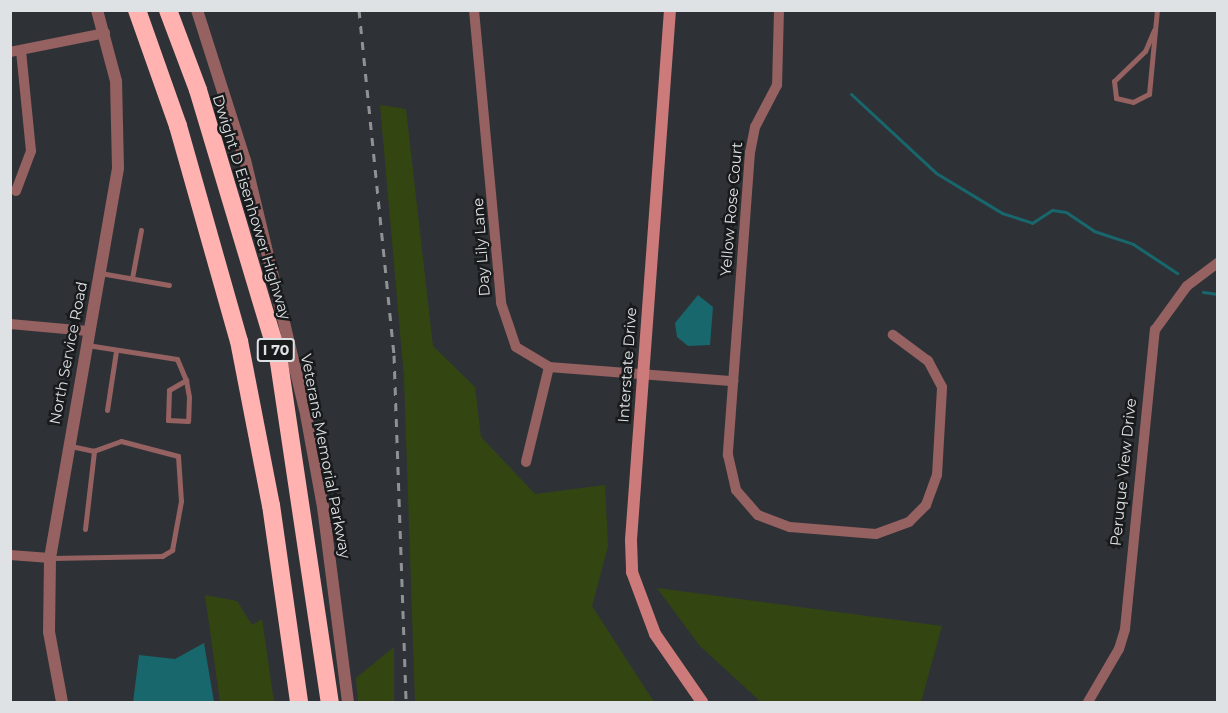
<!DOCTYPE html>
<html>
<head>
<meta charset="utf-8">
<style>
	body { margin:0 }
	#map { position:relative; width:1228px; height:713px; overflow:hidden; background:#2e3236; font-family:Montserrat,sans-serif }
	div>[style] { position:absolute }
	.green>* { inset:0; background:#334611 }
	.water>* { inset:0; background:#17676d }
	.stream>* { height:3px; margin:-1.5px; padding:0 1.5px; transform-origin:1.5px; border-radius:1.5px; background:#17676d }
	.service>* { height:5px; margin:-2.5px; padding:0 2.5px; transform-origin:2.5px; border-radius:2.5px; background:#956161 }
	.minor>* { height:10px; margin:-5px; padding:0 5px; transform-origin:5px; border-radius:5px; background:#956161 }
	.tertiary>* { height:12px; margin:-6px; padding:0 6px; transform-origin:6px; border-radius:6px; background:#956161 }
	.secondary>* { height:12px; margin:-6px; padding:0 6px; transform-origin:6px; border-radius:6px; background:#cc7a7a }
	.motorway>* { height:18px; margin:-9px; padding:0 9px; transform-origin:9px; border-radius:9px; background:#ffb2b0 }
	.rail>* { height:3px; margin-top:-1.5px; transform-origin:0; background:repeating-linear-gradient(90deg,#8e9295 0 8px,transparent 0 16px) }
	span { translate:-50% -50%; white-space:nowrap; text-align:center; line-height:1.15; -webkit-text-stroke:5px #181a1c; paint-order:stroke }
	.shield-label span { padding:2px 4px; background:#181a1c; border:2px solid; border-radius:4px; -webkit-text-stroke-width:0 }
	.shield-label { font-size:14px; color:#dee2e4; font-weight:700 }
	.street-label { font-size:15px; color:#dee2e4 }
	.frame { position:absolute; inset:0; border:12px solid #dee2e4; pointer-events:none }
</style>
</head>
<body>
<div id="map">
	<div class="green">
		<i style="clip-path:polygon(380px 105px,406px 109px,433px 346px,475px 387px,481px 437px,535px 494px,605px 485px,608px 546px,592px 606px,654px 702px,415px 702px,404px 377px)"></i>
		<i style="clip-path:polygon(657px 588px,942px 626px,921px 702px,761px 702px,700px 646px)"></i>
		<i style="clip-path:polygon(205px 595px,237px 601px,252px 625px,262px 619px,274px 702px,220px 702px)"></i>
		<i style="clip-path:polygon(394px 647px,394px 702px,358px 702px,356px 678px)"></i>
	</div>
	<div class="water">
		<i style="clip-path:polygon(698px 295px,713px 307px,710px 345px,688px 346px,677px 337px,675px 323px)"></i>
		<i style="clip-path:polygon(204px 643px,214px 702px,133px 702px,139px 655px,175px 659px)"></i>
	</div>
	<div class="stream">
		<i style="left:851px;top:94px;width:116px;rotate:42.9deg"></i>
		<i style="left:936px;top:173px;width:77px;rotate:31.2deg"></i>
		<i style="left:1002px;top:213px;width:32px;rotate:18deg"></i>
		<i style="left:1032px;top:223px;width:24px;rotate:-33deg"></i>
		<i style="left:1052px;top:210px;width:14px;rotate:8deg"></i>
		<i style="left:1066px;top:212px;width:34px;rotate:34deg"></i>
		<i style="left:1094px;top:231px;width:41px;rotate:18.4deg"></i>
		<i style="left:1133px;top:244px;width:53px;rotate:33.4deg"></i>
		<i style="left:1203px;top:292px;width:15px;rotate:8deg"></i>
	</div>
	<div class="service">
		<i style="left:1154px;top:30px;width:23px;rotate:113deg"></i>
		<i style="left:1145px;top:51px;width:43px;rotate:135.9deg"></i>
		<i style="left:1114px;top:81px;width:17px;rotate:83deg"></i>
		<i style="left:1116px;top:98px;width:17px;rotate:13deg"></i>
		<i style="left:1133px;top:102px;width:18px;rotate:-27deg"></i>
		<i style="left:1149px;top:94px;width:84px;rotate:-84.6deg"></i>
		<i style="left:100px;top:273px;width:70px;rotate:9.9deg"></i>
		<i style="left:132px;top:278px;width:49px;rotate:-79.4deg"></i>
		<i style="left:87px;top:345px;width:91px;rotate:8.8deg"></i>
		<i style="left:177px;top:359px;width:23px;rotate:67deg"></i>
		<i style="left:186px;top:380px;width:17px;rotate:80deg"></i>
		<i style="left:189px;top:397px;width:24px;rotate:92deg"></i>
		<i style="left:188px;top:421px;width:20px;rotate:-177deg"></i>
		<i style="left:168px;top:420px;width:30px;rotate:-88deg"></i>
		<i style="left:169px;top:390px;width:20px;rotate:-30deg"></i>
		<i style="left:107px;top:410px;width:60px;rotate:-81.3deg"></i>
		<i style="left:85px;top:529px;width:79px;rotate:-83.4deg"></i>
		<i style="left:51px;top:558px;width:111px;rotate:-1deg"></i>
		<i style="left:162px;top:556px;width:12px;rotate:-31deg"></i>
		<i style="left:172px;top:550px;width:50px;rotate:-79.6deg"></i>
		<i style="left:181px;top:501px;width:45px;rotate:-93.8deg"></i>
		<i style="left:178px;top:456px;width:59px;rotate:-165.3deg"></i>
		<i style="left:121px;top:441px;width:29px;rotate:160deg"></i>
		<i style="left:94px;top:451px;width:25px;rotate:-168deg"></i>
	</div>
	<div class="minor">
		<i style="left:474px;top:10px;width:294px;rotate:84.7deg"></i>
		<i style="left:501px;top:303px;width:46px;rotate:71.2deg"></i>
		<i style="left:516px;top:347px;width:39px;rotate:31deg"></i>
		<i style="left:549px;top:367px;width:185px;rotate:4.4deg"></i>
		<i style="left:779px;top:10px;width:75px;rotate:91.5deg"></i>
		<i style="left:777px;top:85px;width:47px;rotate:117.6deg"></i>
		<i style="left:755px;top:127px;width:25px;rotate:101deg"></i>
		<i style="left:750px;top:152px;width:304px;rotate:94.2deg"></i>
		<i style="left:728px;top:455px;width:36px;rotate:77deg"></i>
		<i style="left:736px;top:490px;width:33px;rotate:49deg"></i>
		<i style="left:758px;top:515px;width:34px;rotate:21deg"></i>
		<i style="left:790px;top:527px;width:86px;rotate:4.7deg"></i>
		<i style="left:876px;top:534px;width:35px;rotate:-20deg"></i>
		<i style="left:909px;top:522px;width:24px;rotate:-45deg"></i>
		<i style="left:926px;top:505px;width:32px;rotate:-70deg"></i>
		<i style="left:937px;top:475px;width:88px;rotate:-86.7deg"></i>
		<i style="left:942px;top:387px;width:30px;rotate:-118deg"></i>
		<i style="left:928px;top:361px;width:44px;rotate:-143.4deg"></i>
		<i style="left:10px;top:52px;width:97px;rotate:-11.3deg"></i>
		<i style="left:16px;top:191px;width:43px;rotate:-69.4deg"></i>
		<i style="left:31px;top:151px;width:101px;rotate:-95.7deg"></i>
		<i style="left:10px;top:324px;width:78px;rotate:5.1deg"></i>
		<i style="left:526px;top:462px;width:98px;rotate:-76.4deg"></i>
		<i style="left:10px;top:555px;width:40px;rotate:4.3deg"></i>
		<i style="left:1088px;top:702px;width:61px;rotate:-59.7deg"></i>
		<i style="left:1119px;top:649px;width:21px;rotate:-73deg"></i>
		<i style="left:1125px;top:629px;width:301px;rotate:-84.3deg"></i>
		<i style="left:1155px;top:330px;width:54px;rotate:-54deg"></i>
		<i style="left:1187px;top:286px;width:39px;rotate:-37deg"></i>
	</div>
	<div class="tertiary">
		<i style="left:197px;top:10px;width:157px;rotate:72.3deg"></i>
		<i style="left:245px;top:160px;width:256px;rotate:76.5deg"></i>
		<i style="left:305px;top:409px;width:100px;rotate:79.6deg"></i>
		<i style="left:323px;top:507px;width:197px;rotate:82.7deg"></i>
		<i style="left:62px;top:702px;width:71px;rotate:-100.5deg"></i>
		<i style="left:49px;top:632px;width:74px;rotate:-89.2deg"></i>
		<i style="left:50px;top:558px;width:396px;rotate:-80.1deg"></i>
		<i style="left:118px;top:168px;width:87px;rotate:-91.3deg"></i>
		<i style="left:116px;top:81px;width:73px;rotate:-105deg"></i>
	</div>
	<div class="secondary">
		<i style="left:670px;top:10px;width:531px;rotate:94.21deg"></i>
		<i style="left:631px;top:540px;width:32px;rotate:88deg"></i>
		<i style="left:632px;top:572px;width:66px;rotate:69.6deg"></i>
		<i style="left:655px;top:634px;width:83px;rotate:55.3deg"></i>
	</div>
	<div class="motorway">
		<i style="left:137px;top:10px;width:123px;rotate:70.5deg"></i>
		<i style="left:178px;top:126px;width:223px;rotate:74.2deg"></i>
		<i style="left:239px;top:341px;width:167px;rotate:79deg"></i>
		<i style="left:271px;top:505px;width:199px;rotate:81.9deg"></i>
		<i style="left:168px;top:10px;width:85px;rotate:69.4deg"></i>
		<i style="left:198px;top:90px;width:278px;rotate:73.3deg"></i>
		<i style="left:278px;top:356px;width:350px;rotate:81.5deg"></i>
	</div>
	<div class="rail">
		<i style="left:359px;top:10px;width:347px;rotate:84.2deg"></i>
		<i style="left:394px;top:355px;width:347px;rotate:88deg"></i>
	</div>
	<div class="shield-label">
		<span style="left:276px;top:350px">I 70</span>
	</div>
	<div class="street-label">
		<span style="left:252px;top:207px;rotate:73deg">Dwight D Eisenhower Highway</span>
		<span style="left:731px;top:209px;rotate:-85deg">Yellow Rose Court</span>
		<span style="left:481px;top:247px;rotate:-94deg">Day Lily Lane</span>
		<span style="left:68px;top:353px;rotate:-79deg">North Service Road</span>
		<span style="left:627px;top:365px;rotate:-86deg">Interstate Drive</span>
		<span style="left:326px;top:456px;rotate:79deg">Veterans Memorial Parkway</span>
		<span style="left:1123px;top:472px;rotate:-84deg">Peruque View Drive</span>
	</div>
	<div class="frame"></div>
</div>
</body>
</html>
